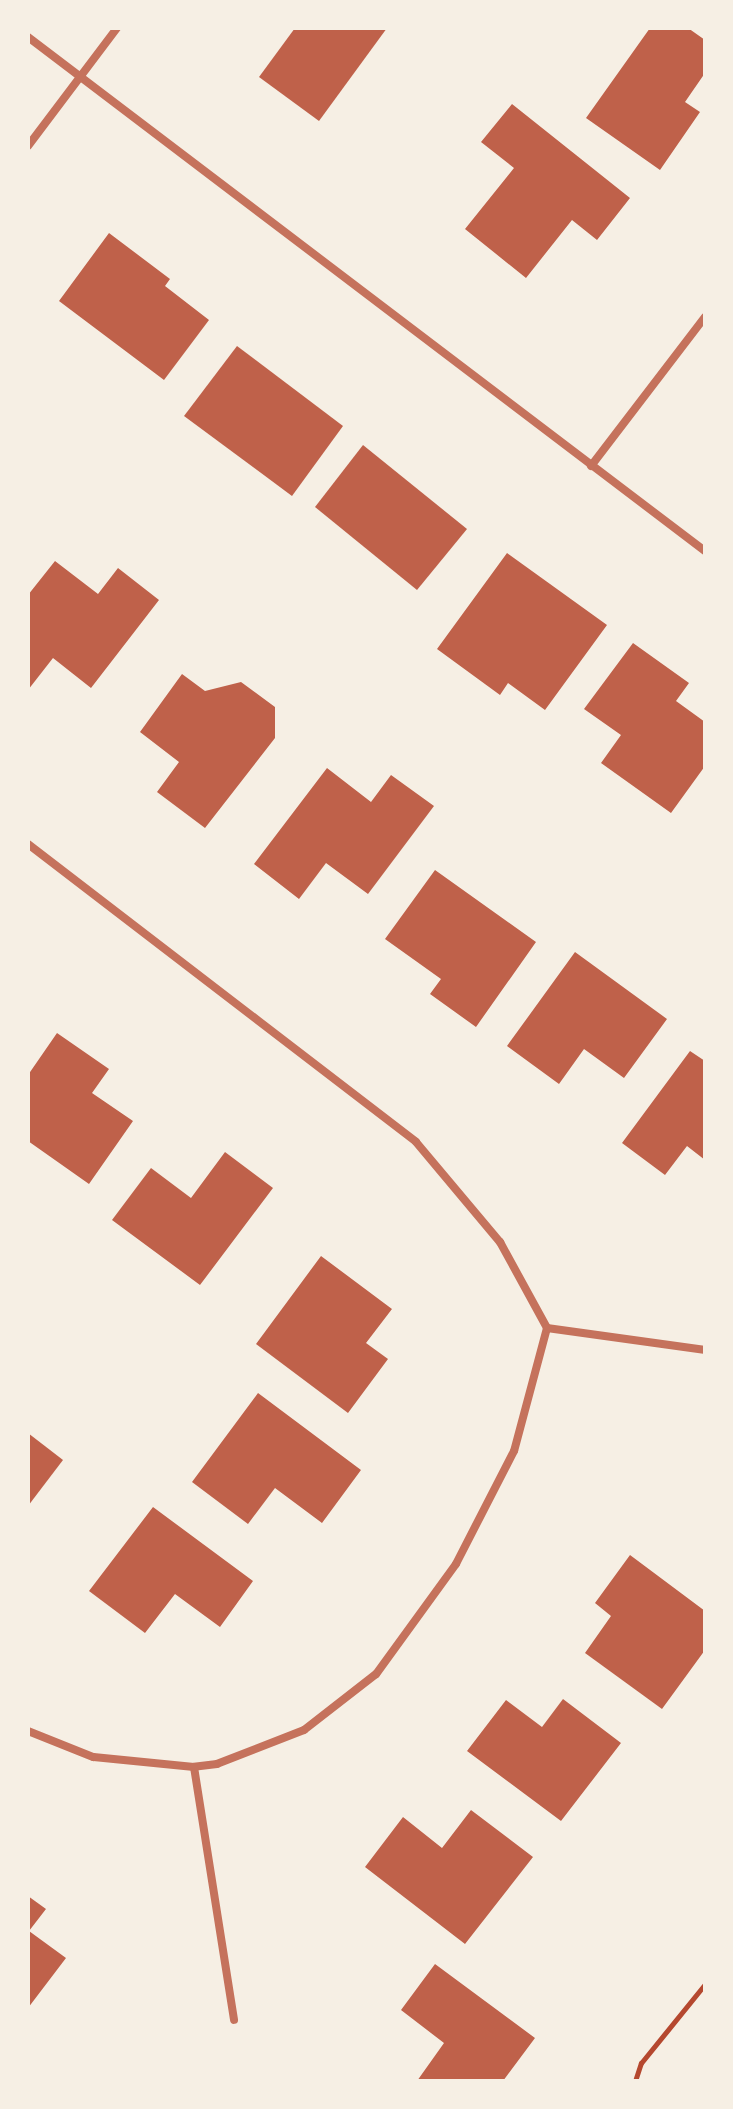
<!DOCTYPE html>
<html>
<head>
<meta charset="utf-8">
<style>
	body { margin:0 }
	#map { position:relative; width:733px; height:2109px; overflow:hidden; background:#f6efe4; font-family:Overpass,sans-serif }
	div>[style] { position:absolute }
	.building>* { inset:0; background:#bf614a }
	.path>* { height:5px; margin:-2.5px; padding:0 2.5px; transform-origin:2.5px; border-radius:2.5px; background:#b5482f }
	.minor>* { height:8px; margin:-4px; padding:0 4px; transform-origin:4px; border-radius:4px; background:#c5725c }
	span { translate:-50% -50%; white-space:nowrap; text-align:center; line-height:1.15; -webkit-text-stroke:6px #f6efe4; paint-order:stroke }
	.frame { position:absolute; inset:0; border:30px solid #f6efe4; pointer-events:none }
</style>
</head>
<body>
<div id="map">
	<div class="building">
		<i style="clip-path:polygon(295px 28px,387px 28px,319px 121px,259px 77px)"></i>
		<i style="clip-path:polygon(650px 28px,688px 28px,705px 40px,705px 73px,685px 102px,700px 112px,660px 170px,586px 118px)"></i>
		<i style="clip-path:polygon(512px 104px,630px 198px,597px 240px,572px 220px,526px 278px,465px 229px,514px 168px,481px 142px)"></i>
		<i style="clip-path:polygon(109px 233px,170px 279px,165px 286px,209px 320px,164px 380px,59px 301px)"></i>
		<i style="clip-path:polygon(237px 346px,343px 426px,292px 496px,184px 416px)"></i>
		<i style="clip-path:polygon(363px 445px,467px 529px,417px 590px,315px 507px)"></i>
		<i style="clip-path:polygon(507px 553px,607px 625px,545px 710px,508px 683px,500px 695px,437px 649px)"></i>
		<i style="clip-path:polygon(55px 561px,98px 594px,118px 568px,159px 600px,91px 688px,53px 658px,28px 690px,28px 595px)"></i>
		<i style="clip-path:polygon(633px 643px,689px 683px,676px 701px,705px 722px,705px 766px,671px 813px,601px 763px,621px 735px,584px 709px)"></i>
		<i style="clip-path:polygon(182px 674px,205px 691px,241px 682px,275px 707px,275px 738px,205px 828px,157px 792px,179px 762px,140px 732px)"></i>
		<i style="clip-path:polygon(327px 768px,371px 802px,391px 775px,434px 806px,368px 894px,326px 863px,299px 899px,254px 864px)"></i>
		<i style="clip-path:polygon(435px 870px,536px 942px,476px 1027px,430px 994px,441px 979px,385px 939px)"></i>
		<i style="clip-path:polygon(575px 952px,667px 1019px,624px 1078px,584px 1049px,559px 1084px,507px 1046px)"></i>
		<i style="clip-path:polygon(57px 1033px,109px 1069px,92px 1093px,133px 1121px,89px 1184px,28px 1141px,28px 1075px)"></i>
		<i style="clip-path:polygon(690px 1051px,705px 1061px,705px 1160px,687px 1146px,665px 1175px,622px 1143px)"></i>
		<i style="clip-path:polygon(225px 1152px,273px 1188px,200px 1285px,112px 1220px,151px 1168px,191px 1198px)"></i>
		<i style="clip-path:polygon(321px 1256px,392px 1309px,366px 1343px,388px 1359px,348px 1413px,256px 1344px)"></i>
		<i style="clip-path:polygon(258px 1393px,361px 1470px,322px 1523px,275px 1488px,248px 1524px,192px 1482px)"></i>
		<i style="clip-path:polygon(28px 1433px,63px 1460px,28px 1506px)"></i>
		<i style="clip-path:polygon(153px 1507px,253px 1581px,220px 1627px,175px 1594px,145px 1633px,89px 1591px)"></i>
		<i style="clip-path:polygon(630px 1555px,705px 1611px,705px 1650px,662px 1709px,585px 1653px,611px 1616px,595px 1603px)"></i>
		<i style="clip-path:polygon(563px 1699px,621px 1743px,561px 1821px,467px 1751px,506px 1700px,542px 1727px)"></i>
		<i style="clip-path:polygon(471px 1810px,533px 1857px,465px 1944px,365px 1867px,403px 1817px,442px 1848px)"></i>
		<i style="clip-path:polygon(28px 1896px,46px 1909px,29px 1931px,66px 1958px,28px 2008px)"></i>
		<i style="clip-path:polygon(435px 1964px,535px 2038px,503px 2081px,417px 2081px,444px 2043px,401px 2010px)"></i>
	</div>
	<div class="path">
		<i style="left:635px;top:2081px;width:19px;rotate:-72deg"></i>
		<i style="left:641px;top:2063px;width:102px;rotate:-51deg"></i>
	</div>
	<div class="minor">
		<i style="left:28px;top:37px;width:850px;rotate:37.21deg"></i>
		<i style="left:28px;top:146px;width:148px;rotate:-53deg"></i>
		<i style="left:591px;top:466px;width:188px;rotate:-52.6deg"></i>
		<i style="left:28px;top:844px;width:489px;rotate:37.5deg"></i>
		<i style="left:416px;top:1142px;width:131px;rotate:50deg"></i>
		<i style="left:500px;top:1242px;width:98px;rotate:61.3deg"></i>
		<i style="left:547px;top:1328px;width:127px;rotate:105deg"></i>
		<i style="left:514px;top:1451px;width:127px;rotate:117.2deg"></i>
		<i style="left:456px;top:1564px;width:136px;rotate:126deg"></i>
		<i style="left:376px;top:1674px;width:91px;rotate:142.1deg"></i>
		<i style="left:304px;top:1730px;width:93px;rotate:158.7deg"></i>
		<i style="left:217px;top:1764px;width:23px;rotate:173deg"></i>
		<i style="left:194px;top:1767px;width:101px;rotate:-174.3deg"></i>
		<i style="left:93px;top:1757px;width:70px;rotate:-158.2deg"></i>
		<i style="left:547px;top:1328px;width:160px;rotate:7.9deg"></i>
		<i style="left:194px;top:1767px;width:256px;rotate:81deg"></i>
	</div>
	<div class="frame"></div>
</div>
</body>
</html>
